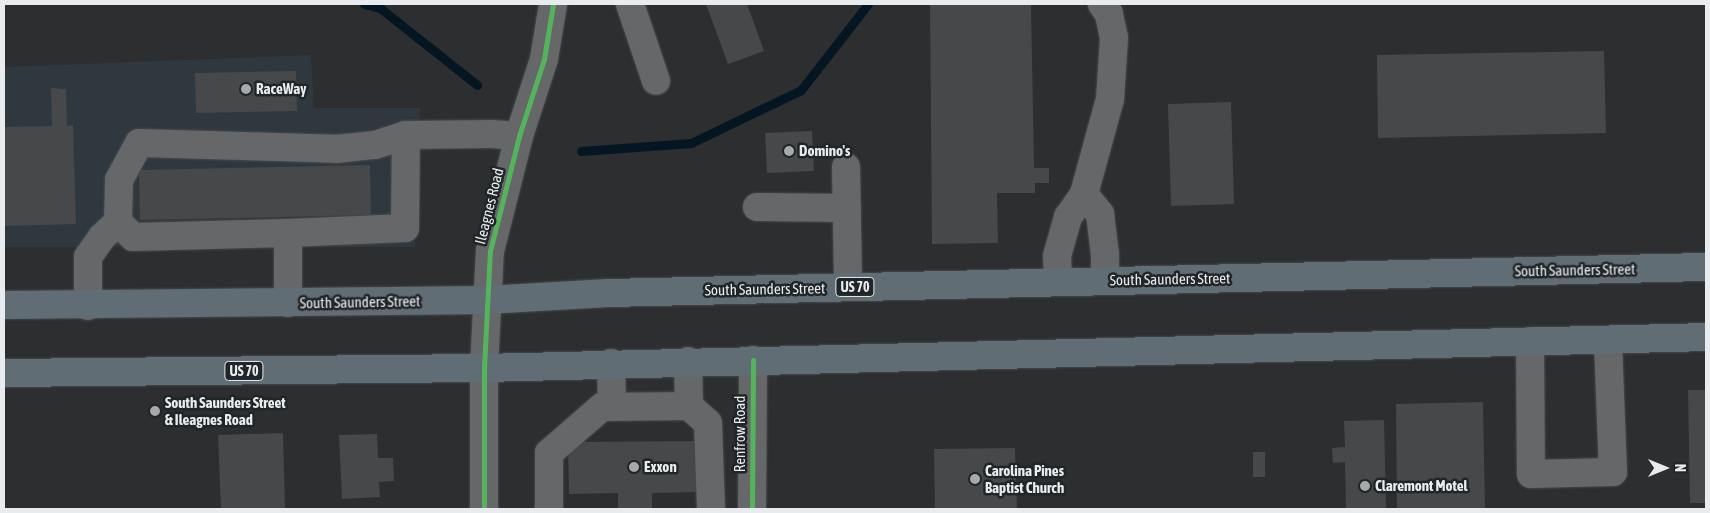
<!DOCTYPE html>
<html>
<head>
<meta charset="utf-8">
<style>
	body { margin:0 }
	#map { position:relative; width:1710px; height:513px; overflow:hidden; background:#2c2e30; font-family:"Asap Condensed",sans-serif }
	div>[style] { position:absolute }
	.built>* { inset:0; background:#2f383f }
	.stream>* { height:9px; margin:-4.5px; padding:0 4.5px; transform-origin:4.5px; border-radius:4.5px; background:#041622 }
	.building>* { inset:0; background:#464849 }
	.roads { filter:drop-shadow(0 0 1px #474a4b) drop-shadow(0 0 1px #474a4b) }
	.minor>* { height:28px; margin:-14px; padding:0 14px; transform-origin:14px; border-radius:14px; background:#656769 }
	.highway>* { height:28px; margin:-14px; padding:0 14px; transform-origin:14px; border-radius:14px; background:#606d74 }
	.cycleway>* { height:5px; margin:-2.5px; padding:0 2.5px; transform-origin:2.5px; border-radius:2.5px; background:#56b35d }
	.dots>* { width:14px; height:14px; translate:-50% -50%; box-sizing:border-box; border:2px solid #202528; border-radius:50% }
	span { translate:-50% -50%; white-space:nowrap; text-align:center; line-height:1.15; -webkit-text-stroke:5px #202528; paint-order:stroke }
	.shield-label span { padding:1px 4px; background:#202528; border:1px solid; border-radius:4px; -webkit-text-stroke-width:0 }
	.shield-label { font-size:14px; color:#e9ecef; font-weight:700 }
	.poi-label { font-size:15px; color:#e9ecef; font-weight:700 }
	.left { translate:0 -50%; text-align:left }
	.street-label { font-size:15px; color:#e9ecef }
	.frame { position:absolute; inset:0; border:5px solid #e9ecef; pointer-events:none }
	.north { position:absolute; left:1640px; top:443px; width:50px; height:50px; -webkit-text-stroke:4px #202528; paint-order:stroke; rotate:90deg; font-size:14px; font-weight:700; line-height:20px; text-align:center; color:#e9ecef }
	.north::after { content:''; display:block; margin:auto; width:18px; height:22px; background:#e9ecef; clip-path:polygon(50% 0,100% 100%,50% 72%,0 100%) }
</style>
</head>
<body>
<div id="map">
	<div class="built">
		<i style="clip-path:polygon(311px 55px,314px 108px,420px 108px,415px 247px,4px 247px,4px 67px)"></i>
	</div>
	<div class="stream">
		<i style="left:364px;top:4px;width:16px;rotate:14deg"></i>
		<i style="left:380px;top:8px;width:124px;rotate:38.4deg"></i>
		<i style="left:581px;top:151px;width:110px;rotate:-4.2deg"></i>
		<i style="left:691px;top:143px;width:122px;rotate:-25.7deg"></i>
		<i style="left:801px;top:90px;width:109px;rotate:-52.1deg"></i>
	</div>
	<div class="building">
		<i style="clip-path:polygon(706px 4px,747px 4px,764px 51px,728px 64px)"></i>
		<i style="clip-path:polygon(930px 4px,1031px 4px,1034px 168px,1049px 168px,1049px 183px,1035px 183px,1035px 193px,997px 193px,998px 243px,932px 244px)"></i>
		<i style="clip-path:polygon(1604px 51px,1606px 133px,1378px 138px,1377px 55px)"></i>
		<i style="clip-path:polygon(296px 71px,297px 111px,196px 113px,195px 73px)"></i>
		<i style="clip-path:polygon(51px 88px,66px 89px,67px 126px,73px 125px,76px 224px,4px 226px,4px 127px,52px 126px)"></i>
		<i style="clip-path:polygon(1231px 102px,1234px 204px,1171px 206px,1168px 104px)"></i>
		<i style="clip-path:polygon(812px 131px,814px 171px,767px 173px,765px 133px)"></i>
		<i style="clip-path:polygon(370px 165px,371px 215px,140px 220px,139px 170px)"></i>
		<i style="clip-path:polygon(1688px 390px,1706px 390px,1706px 503px,1690px 503px)"></i>
		<i style="clip-path:polygon(1483px 402px,1485px 509px,1397px 509px,1396px 404px)"></i>
		<i style="clip-path:polygon(1384px 420px,1386px 509px,1346px 509px,1345px 462px,1333px 463px,1332px 448px,1345px 447px,1344px 421px)"></i>
		<i style="clip-path:polygon(283px 433px,285px 509px,221px 509px,218px 435px)"></i>
		<i style="clip-path:polygon(377px 434px,378px 458px,393px 458px,394px 481px,379px 482px,380px 497px,342px 499px,339px 435px)"></i>
		<i style="clip-path:polygon(699px 441px,699px 492px,652px 493px,652px 509px,618px 509px,618px 493px,569px 494px,568px 442px)"></i>
		<i style="clip-path:polygon(1015px 448px,1017px 509px,935px 509px,934px 449px)"></i>
		<i style="clip-path:polygon(1253px 452px,1265px 452px,1265px 477px,1253px 477px)"></i>
	</div>
	<div class="roads">
		<div class="minor">
			<i style="left:630px;top:4px;width:81px;rotate:71.3deg"></i>
			<i style="left:846px;top:167px;width:120px;rotate:89deg"></i>
			<i style="left:1084px;top:194px;width:26px;rotate:51deg"></i>
			<i style="left:1100px;top:214px;width:41px;rotate:83deg"></i>
			<i style="left:1105px;top:255px;width:26px;rotate:90deg"></i>
			<i style="left:757px;top:207px;width:90px;rotate:0.6deg"></i>
			<i style="left:118px;top:222px;width:21px;rotate:45deg"></i>
			<i style="left:133px;top:237px;width:155px;rotate:-1.5deg"></i>
			<i style="left:1058px;top:282px;width:26px;rotate:-92deg"></i>
			<i style="left:1057px;top:256px;width:41px;rotate:-74.2deg"></i>
			<i style="left:1068px;top:217px;width:28px;rotate:-55deg"></i>
			<i style="left:1084px;top:194px;width:98px;rotate:-74.7deg"></i>
			<i style="left:1110px;top:99px;width:61px;rotate:-86.2deg"></i>
			<i style="left:1114px;top:38px;width:25px;rotate:-102deg"></i>
			<i style="left:1109px;top:14px;width:12px;rotate:-125deg"></i>
			<i style="left:288px;top:303px;width:70px;rotate:-90deg"></i>
			<i style="left:288px;top:233px;width:117px;rotate:-2.4deg"></i>
			<i style="left:405px;top:228px;width:93px;rotate:-89.4deg"></i>
			<i style="left:88px;top:306px;width:49px;rotate:-90deg"></i>
			<i style="left:88px;top:257px;width:24px;rotate:-55deg"></i>
			<i style="left:102px;top:237px;width:22px;rotate:-43deg"></i>
			<i style="left:118px;top:222px;width:42px;rotate:-88.6deg"></i>
			<i style="left:119px;top:180px;width:42px;rotate:-61.6deg"></i>
			<i style="left:139px;top:143px;width:197px;rotate:1.7deg"></i>
			<i style="left:336px;top:149px;width:39px;rotate:-6deg"></i>
			<i style="left:375px;top:145px;width:33px;rotate:-18deg"></i>
			<i style="left:406px;top:135px;width:85px;rotate:-0.7deg"></i>
			<i style="left:491px;top:134px;width:28px;rotate:4deg"></i>
			<i style="left:1530px;top:341px;width:133px;rotate:89.6deg"></i>
			<i style="left:1531px;top:474px;width:82px;rotate:-1.4deg"></i>
			<i style="left:1613px;top:472px;width:132px;rotate:-92.2deg"></i>
			<i style="left:688px;top:361px;width:45px;rotate:88.7deg"></i>
			<i style="left:689px;top:406px;width:25px;rotate:42deg"></i>
			<i style="left:708px;top:423px;width:86px;rotate:88deg"></i>
			<i style="left:611px;top:363px;width:44px;rotate:88.7deg"></i>
			<i style="left:484px;top:509px;width:141px;rotate:-90deg"></i>
			<i style="left:484px;top:368px;width:117px;rotate:-87.1deg"></i>
			<i style="left:490px;top:251px;width:119px;rotate:-75.8deg"></i>
			<i style="left:519px;top:136px;width:81px;rotate:-72deg"></i>
			<i style="left:544px;top:59px;width:56px;rotate:-80.7deg"></i>
			<i style="left:549px;top:509px;width:56px;rotate:-90deg"></i>
			<i style="left:549px;top:453px;width:70px;rotate:-41deg"></i>
			<i style="left:602px;top:407px;width:87px;rotate:-0.7deg"></i>
			<i style="left:752px;top:509px;width:149px;rotate:-89.6deg"></i>
		</div>
		<div class="highway">
			<i style="left:4px;top:305px;width:483px;rotate:-0.6deg"></i>
			<i style="left:487px;top:300px;width:122px;rotate:-3.3deg"></i>
			<i style="left:609px;top:293px;width:1097px;rotate:-1.36deg"></i>
			<i style="left:4px;top:373px;width:480px;rotate:-0.6deg"></i>
			<i style="left:484px;top:368px;width:1222px;rotate:-1.45deg"></i>
		</div>
	</div>
	<div class="cycleway">
		<i style="left:484px;top:509px;width:141px;rotate:-90deg"></i>
		<i style="left:484px;top:368px;width:117px;rotate:-87.1deg"></i>
		<i style="left:490px;top:251px;width:119px;rotate:-75.8deg"></i>
		<i style="left:519px;top:136px;width:81px;rotate:-72deg"></i>
		<i style="left:544px;top:59px;width:56px;rotate:-80.7deg"></i>
		<i style="left:752px;top:509px;width:149px;rotate:-89.6deg"></i>
	</div>
	<div class="dots">
		<i style="left:246px;top:89px;background:#a7aaac"></i>
		<i style="left:789px;top:151px;background:#a7aaac"></i>
		<i style="left:155px;top:411px;background:#a7aaac"></i>
		<i style="left:634px;top:467px;background:#a7aaac"></i>
		<i style="left:975px;top:479px;background:#a7aaac"></i>
		<i style="left:1365px;top:486px;background:#a7aaac"></i>
	</div>
	<div class="shield-label">
		<span style="left:855px;top:287px">US 70</span>
		<span style="left:244px;top:371px">US 70</span>
	</div>
	<div class="poi-label">
		<span class="left" style="left:256px;top:89px">RaceWay</span>
		<span class="left" style="left:799px;top:151px">Domino's</span>
		<span class="left" style="left:165px;top:411px">South Saunders Street<br>&amp; Ileagnes Road</span>
		<span class="left" style="left:644px;top:467px">Exxon</span>
		<span class="left" style="left:985px;top:479px">Carolina Pines<br>Baptist Church</span>
		<span class="left" style="left:1375px;top:486px">Claremont Motel</span>
	</div>
	<div class="street-label">
		<span style="left:489px;top:206px;rotate:-76deg">Ileagnes Road</span>
		<span style="left:1575px;top:270px;rotate:-1deg">South Saunders Street</span>
		<span style="left:1170px;top:279px;rotate:-1deg">South Saunders Street</span>
		<span style="left:765px;top:289px;rotate:-1deg">South Saunders Street</span>
		<span style="left:360px;top:302px;rotate:-1deg">South Saunders Street</span>
		<span style="left:740px;top:434px;rotate:-90deg">Renfrow Road</span>
	</div>
	<div class="frame"></div>
	<div class="north">N</div>
</div>
</body>
</html>
